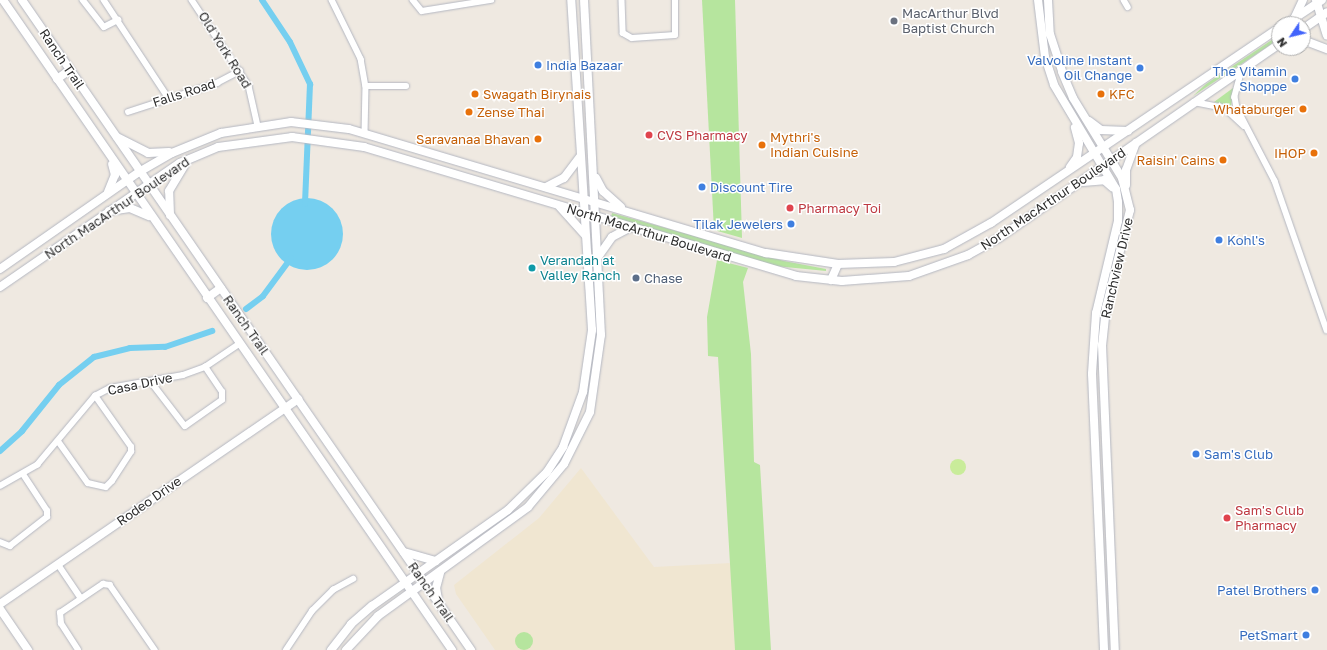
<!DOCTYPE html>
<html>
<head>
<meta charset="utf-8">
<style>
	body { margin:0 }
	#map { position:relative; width:1327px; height:650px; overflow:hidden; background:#efe9e1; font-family:"Golos Text",sans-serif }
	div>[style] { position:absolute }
	.education>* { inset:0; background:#f0e6d1 }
	.green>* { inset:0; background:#b6e59e }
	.round { border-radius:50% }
	.pitch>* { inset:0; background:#c9ec9a }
	.water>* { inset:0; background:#75cff0 }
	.canal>* { height:6px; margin:-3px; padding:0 3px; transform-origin:3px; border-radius:3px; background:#75cff0 }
	.roads { filter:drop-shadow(0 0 1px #b4b7c1) drop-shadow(0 0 1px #b4b7c1) }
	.street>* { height:5.5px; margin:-2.75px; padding:0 2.75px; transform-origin:2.75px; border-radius:2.75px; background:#fff }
	.secondary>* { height:8px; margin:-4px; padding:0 4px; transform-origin:4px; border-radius:4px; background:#fff }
	.dots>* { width:11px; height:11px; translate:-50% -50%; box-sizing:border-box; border:2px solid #fff; border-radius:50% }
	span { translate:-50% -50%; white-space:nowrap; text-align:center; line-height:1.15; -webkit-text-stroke:3px #fff; paint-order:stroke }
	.worship-label { font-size:13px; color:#5b616d }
	.left { translate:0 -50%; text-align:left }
	.street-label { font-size:13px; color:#2e2e2e }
	.shop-label { font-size:13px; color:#366cbe }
	.right { translate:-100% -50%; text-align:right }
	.food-label { font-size:13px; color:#c56008 }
	.health-label { font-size:13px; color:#be3a42 }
	.culture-label { font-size:13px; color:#0d838f }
	.service-label { font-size:13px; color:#4e5e75 }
	.north { position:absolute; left:1271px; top:16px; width:40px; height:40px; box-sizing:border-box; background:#fff; border:1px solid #ababab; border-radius:50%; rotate:235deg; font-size:11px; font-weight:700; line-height:16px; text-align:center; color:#2e2e2e }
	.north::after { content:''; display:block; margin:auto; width:14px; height:18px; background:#4264fb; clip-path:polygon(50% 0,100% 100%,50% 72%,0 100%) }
</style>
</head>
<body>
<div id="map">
	<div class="education">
		<i style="clip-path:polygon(581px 468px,654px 567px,731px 563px,735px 650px,495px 650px,456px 594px,454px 585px,539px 518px)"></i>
	</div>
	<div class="green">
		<i style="clip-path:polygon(702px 0,735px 0,742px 238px,714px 230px)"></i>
		<i style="clip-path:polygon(1279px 35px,1279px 39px,1193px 96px,1206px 84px)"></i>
		<i style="clip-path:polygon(1234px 89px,1231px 106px,1214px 102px,1233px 88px)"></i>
		<i style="clip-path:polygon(612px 213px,784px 261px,826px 269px,826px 271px,775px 266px,611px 217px)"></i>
		<i style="clip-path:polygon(717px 260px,748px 268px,743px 282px,751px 354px,754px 462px,760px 465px,771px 650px,735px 650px,718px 357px,708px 356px,707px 317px)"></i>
		<i class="round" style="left:515px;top:632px;width:18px;height:18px"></i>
	</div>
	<div class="pitch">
		<i class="round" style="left:950px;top:459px;width:16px;height:16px"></i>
	</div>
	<div class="water">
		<i class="round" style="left:271px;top:198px;width:72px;height:72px"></i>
	</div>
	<div class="canal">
		<i style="left:262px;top:0;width:50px;rotate:56.3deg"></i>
		<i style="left:290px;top:42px;width:47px;rotate:64.5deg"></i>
		<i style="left:310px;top:84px;width:120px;rotate:92.4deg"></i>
		<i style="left:246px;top:309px;width:21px;rotate:-37deg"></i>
		<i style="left:263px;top:296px;width:47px;rotate:-53.6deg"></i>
		<i style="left:0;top:451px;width:30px;rotate:-42deg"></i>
		<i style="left:22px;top:431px;width:59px;rotate:-51.2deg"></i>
		<i style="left:59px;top:385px;width:45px;rotate:-38.7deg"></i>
		<i style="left:94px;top:357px;width:37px;rotate:-14deg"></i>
		<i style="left:130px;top:348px;width:35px;rotate:-2deg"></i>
		<i style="left:165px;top:347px;width:50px;rotate:-18.8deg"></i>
	</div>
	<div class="roads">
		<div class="street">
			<i style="left:83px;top:0;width:34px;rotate:52deg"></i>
			<i style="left:104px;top:27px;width:16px;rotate:-27deg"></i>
			<i style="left:104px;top:0;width:116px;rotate:56.6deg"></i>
			<i style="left:192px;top:0;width:103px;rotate:56.5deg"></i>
			<i style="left:249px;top:86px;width:41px;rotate:77.3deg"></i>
			<i style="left:332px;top:0;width:66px;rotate:63.8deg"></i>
			<i style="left:361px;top:59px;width:27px;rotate:80deg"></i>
			<i style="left:366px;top:86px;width:47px;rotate:91.2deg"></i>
			<i style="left:413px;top:0;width:14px;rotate:51deg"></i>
			<i style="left:422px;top:11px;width:70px;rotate:-9.1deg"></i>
			<i style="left:622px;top:0;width:33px;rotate:88deg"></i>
			<i style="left:623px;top:33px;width:10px;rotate:29deg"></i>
			<i style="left:632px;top:38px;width:43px;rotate:-4deg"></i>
			<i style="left:675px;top:35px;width:35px;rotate:-90deg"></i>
			<i style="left:1124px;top:0;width:8px;rotate:60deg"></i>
			<i style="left:1242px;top:70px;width:28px;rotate:105deg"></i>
			<i style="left:1235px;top:97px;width:11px;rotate:80deg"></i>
			<i style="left:1237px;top:108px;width:82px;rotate:62.5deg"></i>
			<i style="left:1275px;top:181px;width:158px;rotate:70.8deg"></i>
			<i style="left:366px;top:86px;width:40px"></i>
			<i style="left:1194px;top:102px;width:32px;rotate:11deg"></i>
			<i style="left:1225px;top:108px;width:26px;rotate:43deg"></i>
			<i style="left:128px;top:112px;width:94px;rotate:-18deg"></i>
			<i style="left:217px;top:83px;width:26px;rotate:-28deg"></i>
			<i style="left:152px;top:383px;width:54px;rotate:52.5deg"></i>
			<i style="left:185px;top:426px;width:45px;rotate:-35.1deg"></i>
			<i style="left:222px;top:400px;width:8px;rotate:-90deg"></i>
			<i style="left:222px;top:392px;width:30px;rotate:-124deg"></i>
			<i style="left:59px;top:442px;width:50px;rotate:54.7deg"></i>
			<i style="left:88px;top:483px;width:18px;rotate:13deg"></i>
			<i style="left:106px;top:487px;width:8px;rotate:-45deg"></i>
			<i style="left:112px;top:481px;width:35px;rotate:-57deg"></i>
			<i style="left:131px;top:452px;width:5px;rotate:-90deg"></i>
			<i style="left:131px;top:447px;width:62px;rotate:-125.2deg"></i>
			<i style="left:0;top:486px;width:43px;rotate:-29.6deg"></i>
			<i style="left:37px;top:465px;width:90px;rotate:-50deg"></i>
			<i style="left:95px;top:396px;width:17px;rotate:-28deg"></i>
			<i style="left:110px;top:388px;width:74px;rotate:-10.1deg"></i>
			<i style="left:183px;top:375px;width:23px;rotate:-20deg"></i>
			<i style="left:205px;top:367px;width:41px;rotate:-34.1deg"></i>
			<i style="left:0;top:542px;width:11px;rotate:22deg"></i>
			<i style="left:10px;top:546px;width:47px;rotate:-38.1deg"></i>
			<i style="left:47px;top:517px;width:6px;rotate:-90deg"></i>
			<i style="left:47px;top:511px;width:42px;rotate:-123.3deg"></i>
			<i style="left:58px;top:564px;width:41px;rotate:55.9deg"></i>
			<i style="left:78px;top:650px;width:31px;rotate:-123deg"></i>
			<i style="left:61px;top:624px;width:11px;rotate:-95deg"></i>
			<i style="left:60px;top:613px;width:52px;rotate:-34deg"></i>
			<i style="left:103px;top:584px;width:7px;rotate:8deg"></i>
			<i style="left:110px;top:585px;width:79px;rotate:55.3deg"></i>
			<i style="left:286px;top:650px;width:47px;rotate:-56.3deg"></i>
			<i style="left:312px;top:611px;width:30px;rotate:-45deg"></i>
			<i style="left:333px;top:590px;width:23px;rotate:-29deg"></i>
		</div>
		<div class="secondary">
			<i style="left:3px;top:0;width:790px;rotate:55.36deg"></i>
			<i style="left:22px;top:0;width:790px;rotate:55.36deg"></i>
			<i style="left:1038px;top:0;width:57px;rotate:83deg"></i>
			<i style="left:1045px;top:57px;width:29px;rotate:72deg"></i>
			<i style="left:1054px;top:85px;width:121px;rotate:59.2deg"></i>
			<i style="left:1116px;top:189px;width:13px;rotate:81deg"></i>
			<i style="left:1118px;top:202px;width:19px;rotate:90deg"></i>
			<i style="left:1118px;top:221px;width:95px;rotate:103.4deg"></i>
			<i style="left:1096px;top:313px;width:61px;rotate:93.8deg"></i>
			<i style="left:1092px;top:374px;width:276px;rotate:87.5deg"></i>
			<i style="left:1048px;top:0;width:34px;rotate:87deg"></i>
			<i style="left:1050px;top:34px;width:40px;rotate:72deg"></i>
			<i style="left:1062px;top:72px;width:28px;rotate:67deg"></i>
			<i style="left:1073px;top:98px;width:94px;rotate:58.5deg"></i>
			<i style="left:1122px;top:178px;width:33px;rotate:76deg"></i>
			<i style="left:1130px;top:210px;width:101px;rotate:103.8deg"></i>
			<i style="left:1106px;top:308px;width:37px;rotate:96deg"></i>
			<i style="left:1102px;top:345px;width:305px;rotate:87.6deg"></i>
			<i style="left:1316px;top:0;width:37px;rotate:73deg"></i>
			<i style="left:1295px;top:17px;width:19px;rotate:-65deg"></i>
			<i style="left:1286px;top:24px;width:43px;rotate:-33.7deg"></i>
			<i style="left:1303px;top:29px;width:29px;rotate:-35deg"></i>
			<i style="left:1303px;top:40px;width:26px;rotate:21deg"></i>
			<i style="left:57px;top:79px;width:16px;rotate:-35deg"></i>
			<i style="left:1089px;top:121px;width:15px;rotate:37deg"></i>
			<i style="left:1101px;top:130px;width:27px;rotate:2deg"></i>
			<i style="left:117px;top:137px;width:35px;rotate:27deg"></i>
			<i style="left:148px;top:153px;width:21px;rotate:-3deg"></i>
			<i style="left:1070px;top:167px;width:12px;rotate:-55deg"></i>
			<i style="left:1077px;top:157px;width:14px;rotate:-82deg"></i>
			<i style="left:1079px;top:143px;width:16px;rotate:-105deg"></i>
			<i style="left:596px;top:178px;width:15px;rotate:62deg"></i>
			<i style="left:603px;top:191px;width:24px;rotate:42deg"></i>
			<i style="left:1083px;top:182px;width:21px;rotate:-5deg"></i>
			<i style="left:1104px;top:180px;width:11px;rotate:41deg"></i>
			<i style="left:1126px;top:185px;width:15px;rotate:-90deg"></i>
			<i style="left:1126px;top:170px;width:29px;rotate:-70deg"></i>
			<i style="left:546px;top:187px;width:20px;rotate:-27deg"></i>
			<i style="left:564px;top:178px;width:26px;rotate:-53deg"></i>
			<i style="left:108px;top:192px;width:18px;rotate:-68deg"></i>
			<i style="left:115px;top:175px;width:11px;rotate:-105deg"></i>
			<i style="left:560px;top:207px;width:38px;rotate:48deg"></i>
			<i style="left:109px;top:211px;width:21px;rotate:-8deg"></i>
			<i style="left:130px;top:208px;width:21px;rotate:23deg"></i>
			<i style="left:170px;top:215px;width:24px;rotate:-92deg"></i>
			<i style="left:169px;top:191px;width:31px;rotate:-59deg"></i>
			<i style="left:598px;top:257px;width:24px;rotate:-55deg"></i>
			<i style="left:612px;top:237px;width:21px;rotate:-28deg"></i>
			<i style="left:0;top:269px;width:169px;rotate:-34.9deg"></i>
			<i style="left:139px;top:172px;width:38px;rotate:-30deg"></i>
			<i style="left:172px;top:153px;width:53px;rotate:-22.2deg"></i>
			<i style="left:221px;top:133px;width:71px;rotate:-8.9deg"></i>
			<i style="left:291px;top:122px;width:58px;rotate:6.9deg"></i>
			<i style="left:349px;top:129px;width:435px;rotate:16.6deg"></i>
			<i style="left:766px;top:253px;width:73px;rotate:8.7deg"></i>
			<i style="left:838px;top:264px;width:56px;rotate:-2deg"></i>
			<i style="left:894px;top:262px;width:52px;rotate:-14.6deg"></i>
			<i style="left:944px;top:249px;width:54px;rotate:-29deg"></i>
			<i style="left:991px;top:223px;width:348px;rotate:-34.1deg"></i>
			<i style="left:831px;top:280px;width:17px;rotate:-66deg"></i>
			<i style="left:0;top:287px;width:219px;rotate:-34.6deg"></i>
			<i style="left:180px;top:163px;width:41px;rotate:-22.8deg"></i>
			<i style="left:218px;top:147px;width:75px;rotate:-7.7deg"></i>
			<i style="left:292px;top:137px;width:73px;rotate:7.9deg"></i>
			<i style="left:364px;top:147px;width:451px;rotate:16.6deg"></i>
			<i style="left:796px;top:276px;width:46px;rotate:6.2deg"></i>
			<i style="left:842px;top:281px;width:67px;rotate:-4.3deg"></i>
			<i style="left:909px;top:276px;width:63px;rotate:-19.6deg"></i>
			<i style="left:968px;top:255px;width:35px;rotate:-29deg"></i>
			<i style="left:999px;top:238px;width:341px;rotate:-34.7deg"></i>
			<i style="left:207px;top:298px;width:17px;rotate:-36deg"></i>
			<i style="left:404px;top:552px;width:33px;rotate:16deg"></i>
			<i style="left:438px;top:600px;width:12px;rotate:-99deg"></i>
			<i style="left:436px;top:588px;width:16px;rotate:-75deg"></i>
			<i style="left:0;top:604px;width:362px;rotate:-34.5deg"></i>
			<i style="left:0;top:609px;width:50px;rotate:55.7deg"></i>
			<i style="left:331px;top:650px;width:33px;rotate:-52deg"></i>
			<i style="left:351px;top:624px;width:28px;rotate:-41deg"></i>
			<i style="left:372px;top:606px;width:166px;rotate:-35.2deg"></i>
			<i style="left:508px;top:510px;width:54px;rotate:-44.3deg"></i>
			<i style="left:547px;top:472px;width:30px;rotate:-57deg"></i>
			<i style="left:563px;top:447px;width:59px;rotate:-70deg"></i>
			<i style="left:583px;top:392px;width:63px;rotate:-81.7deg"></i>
			<i style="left:592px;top:330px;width:331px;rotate:-93.6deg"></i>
			<i style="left:346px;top:650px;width:47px;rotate:-46.7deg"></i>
			<i style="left:378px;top:616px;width:185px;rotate:-36deg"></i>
			<i style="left:528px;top:507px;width:56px;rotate:-50.1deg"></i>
			<i style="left:564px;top:464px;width:58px;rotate:-63.4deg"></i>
			<i style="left:590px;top:412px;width:78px;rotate:-81.9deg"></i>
			<i style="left:601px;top:335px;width:335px;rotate:-92.9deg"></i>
		</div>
	</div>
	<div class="dots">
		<i style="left:894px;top:21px;background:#6b7280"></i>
		<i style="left:538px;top:65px;background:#3f7fe0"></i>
		<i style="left:1140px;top:68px;background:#3f7fe0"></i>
		<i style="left:1295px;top:79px;background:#3f7fe0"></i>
		<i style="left:475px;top:94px;background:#e8710a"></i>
		<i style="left:1101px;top:94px;background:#e8710a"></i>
		<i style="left:1303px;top:109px;background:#e8710a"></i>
		<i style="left:469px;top:112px;background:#e8710a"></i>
		<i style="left:649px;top:135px;background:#e0444e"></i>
		<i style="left:538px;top:139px;background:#e8710a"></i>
		<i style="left:762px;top:145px;background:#e8710a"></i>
		<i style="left:1314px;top:153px;background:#e8710a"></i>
		<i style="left:1223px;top:160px;background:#e8710a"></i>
		<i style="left:702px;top:187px;background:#3f7fe0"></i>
		<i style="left:790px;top:208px;background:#e0444e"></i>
		<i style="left:791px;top:224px;background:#3f7fe0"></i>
		<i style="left:1219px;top:240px;background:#3f7fe0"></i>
		<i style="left:532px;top:268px;background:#0f9aa8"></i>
		<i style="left:636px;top:278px;background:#5c6f8a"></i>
		<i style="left:1196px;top:454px;background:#3f7fe0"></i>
		<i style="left:1227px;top:518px;background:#e0444e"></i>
		<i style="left:1315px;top:590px;background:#3f7fe0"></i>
		<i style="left:1306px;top:635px;background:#3f7fe0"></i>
	</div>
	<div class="worship-label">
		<span class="left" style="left:902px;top:21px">MacArthur Blvd<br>Baptist Church</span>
	</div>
	<div class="street-label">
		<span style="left:225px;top:50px;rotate:58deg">Old York Road</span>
		<span style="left:62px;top:59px;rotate:56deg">Ranch Trail</span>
		<span style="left:184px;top:93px;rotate:-18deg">Falls Road</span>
		<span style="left:1053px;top:199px;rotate:-34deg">North MacArthur Boulevard</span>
		<span style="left:117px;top:208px;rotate:-34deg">North MacArthur Boulevard</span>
		<span style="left:649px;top:233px;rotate:17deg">North MacArthur Boulevard</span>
		<span style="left:1117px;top:268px;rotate:-77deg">Ranchview Drive</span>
		<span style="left:246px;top:325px;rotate:55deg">Ranch Trail</span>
		<span style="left:140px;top:384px;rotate:-12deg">Casa Drive</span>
		<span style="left:149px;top:501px;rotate:-35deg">Rodeo Drive</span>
		<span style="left:431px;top:592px;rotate:55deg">Ranch Trail</span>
	</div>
	<div class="shop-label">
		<span class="right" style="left:1132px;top:68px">Valvoline Instant<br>Oil Change</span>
		<span class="left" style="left:546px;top:65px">India Bazaar</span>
		<span class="right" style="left:1287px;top:79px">The Vitamin<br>Shoppe</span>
		<span class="left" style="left:710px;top:187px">Discount Tire</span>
		<span class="right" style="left:783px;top:224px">Tilak Jewelers</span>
		<span class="left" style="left:1227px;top:240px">Kohl's</span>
		<span class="left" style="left:1204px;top:454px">Sam's Club</span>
		<span class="right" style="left:1307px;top:590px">Patel Brothers</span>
		<span class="right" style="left:1298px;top:635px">PetSmart</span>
	</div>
	<div class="food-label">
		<span class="left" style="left:483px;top:94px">Swagath Birynais</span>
		<span class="left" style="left:1109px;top:94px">KFC</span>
		<span class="right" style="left:1295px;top:109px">Whataburger</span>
		<span class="left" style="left:477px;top:112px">Zense Thai</span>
		<span class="left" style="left:770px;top:145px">Mythri's<br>Indian Cuisine</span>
		<span class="right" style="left:530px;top:139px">Saravanaa Bhavan</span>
		<span class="right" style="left:1306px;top:153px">IHOP</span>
		<span class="right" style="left:1215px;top:160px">Raisin' Cains</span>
	</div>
	<div class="health-label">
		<span class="left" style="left:657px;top:135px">CVS Pharmacy</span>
		<span class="left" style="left:798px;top:208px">Pharmacy Toi</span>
		<span class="left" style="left:1235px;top:518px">Sam's Club<br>Pharmacy</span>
	</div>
	<div class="culture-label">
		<span class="left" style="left:540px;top:268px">Verandah at<br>Valley Ranch</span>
	</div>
	<div class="service-label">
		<span class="left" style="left:644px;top:278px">Chase</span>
	</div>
	<div class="north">N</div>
</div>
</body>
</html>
